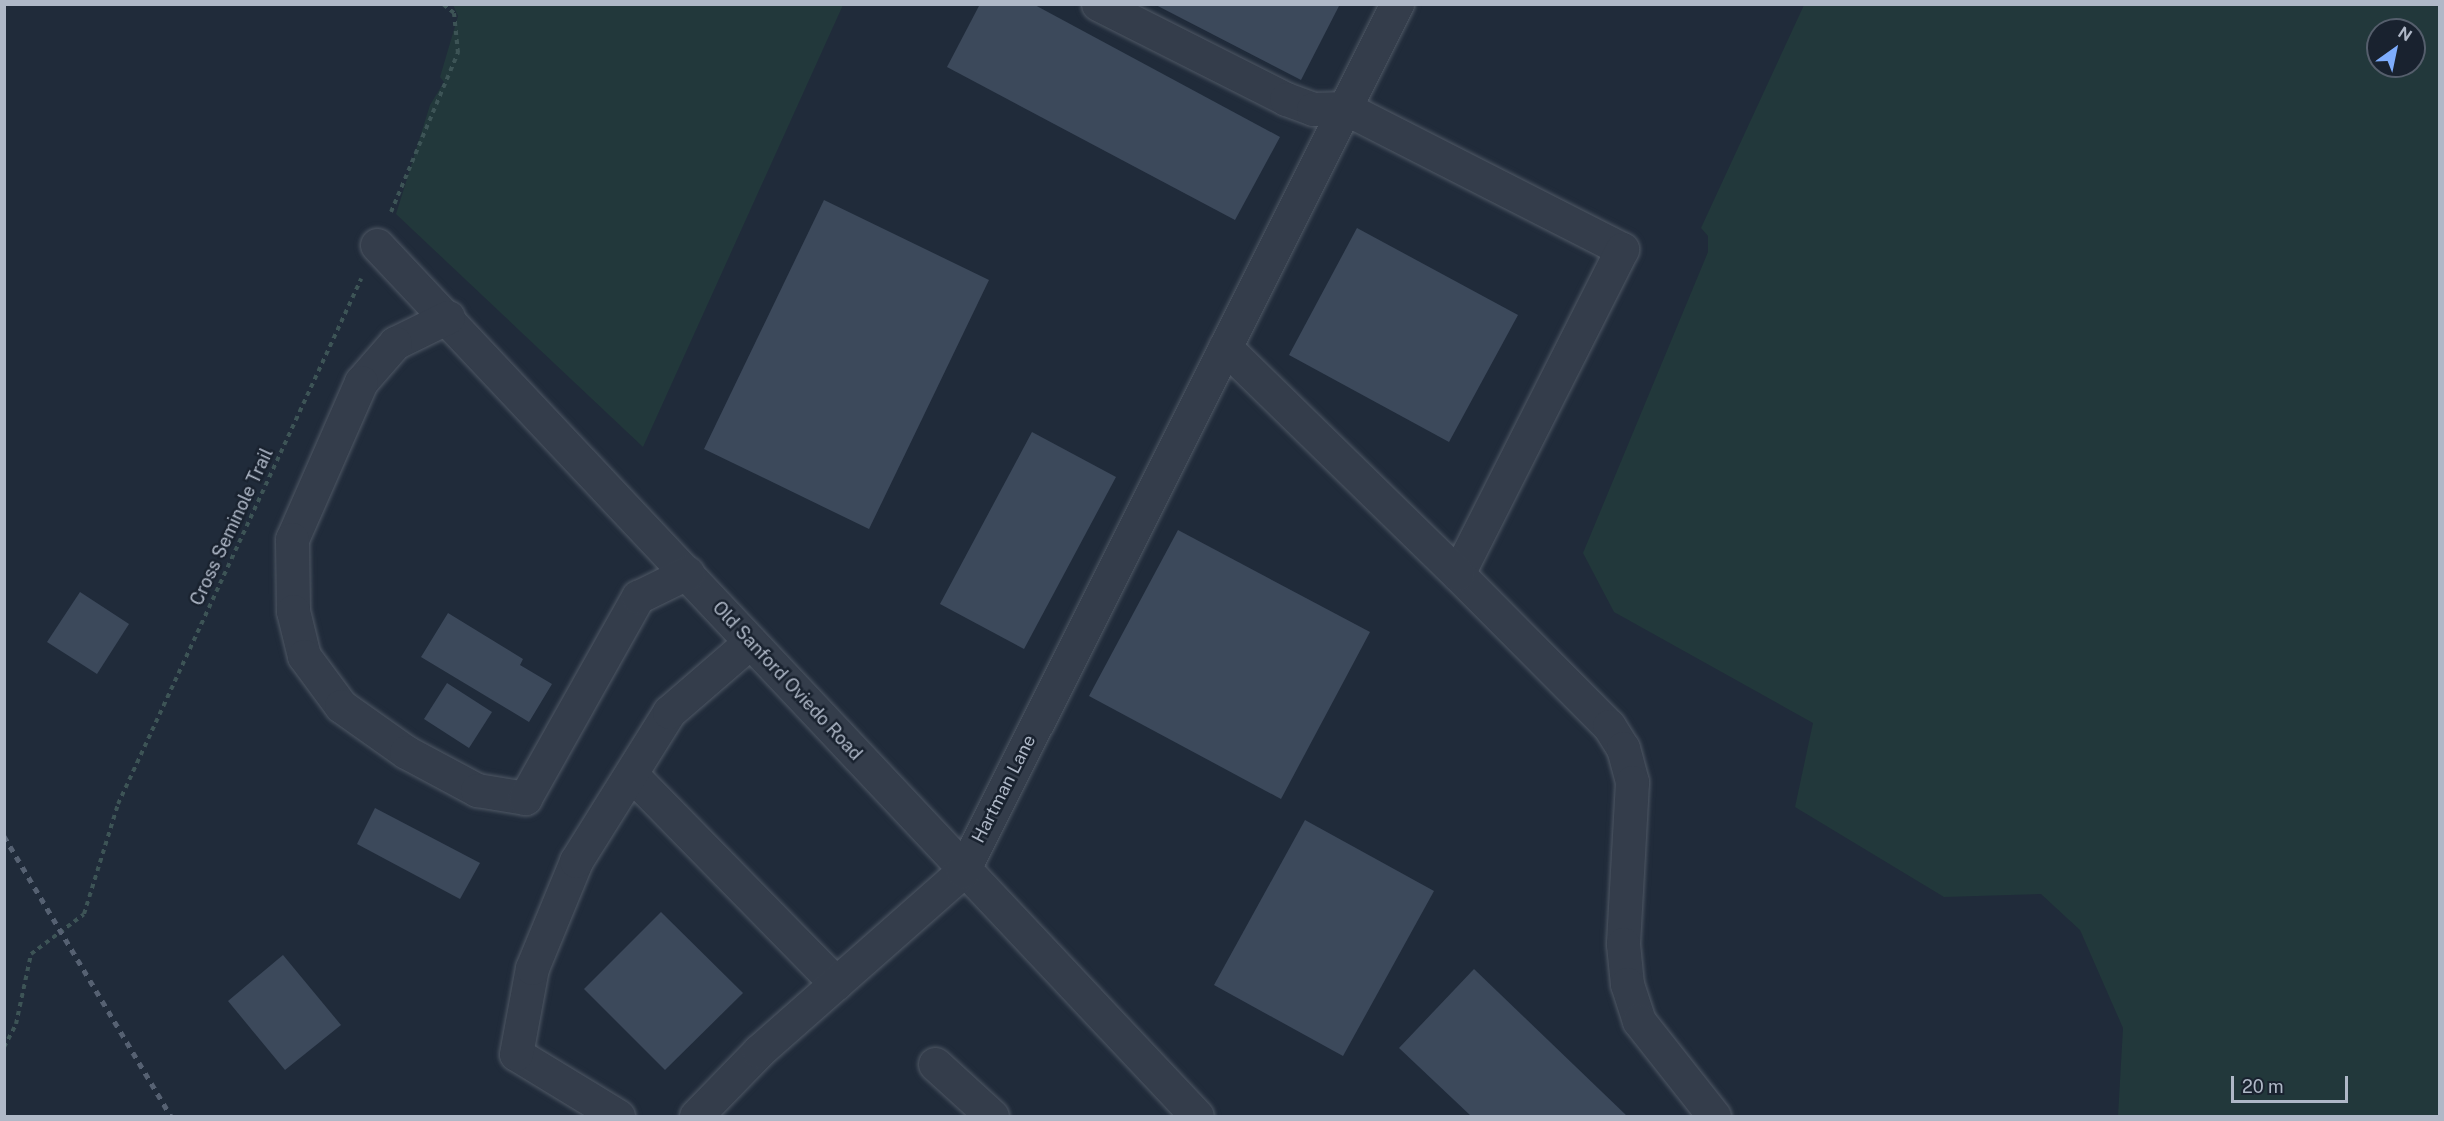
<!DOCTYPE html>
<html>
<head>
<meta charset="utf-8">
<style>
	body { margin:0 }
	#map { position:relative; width:2444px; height:1121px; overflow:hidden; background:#202b3a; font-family:"Public Sans",sans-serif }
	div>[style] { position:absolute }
	.green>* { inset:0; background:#22383b }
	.building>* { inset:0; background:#3c495b }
	.path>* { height:4px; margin-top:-2px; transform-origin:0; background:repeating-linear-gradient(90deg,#3d5456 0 4.5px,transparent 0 9px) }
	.roads { filter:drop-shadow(0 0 2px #4f5865) drop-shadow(0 0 2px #4f5865) }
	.minor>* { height:33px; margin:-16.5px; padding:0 16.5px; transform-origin:16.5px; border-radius:16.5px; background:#343d4b }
	.rail>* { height:4.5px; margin-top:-2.25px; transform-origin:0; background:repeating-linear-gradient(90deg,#566172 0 6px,transparent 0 12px) }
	span { translate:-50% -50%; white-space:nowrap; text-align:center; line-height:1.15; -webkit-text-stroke:5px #19222f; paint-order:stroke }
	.street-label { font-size:18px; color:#afb8c7 }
	.frame { position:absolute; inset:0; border:6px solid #afb8c7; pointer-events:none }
	.north { position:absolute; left:2366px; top:18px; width:60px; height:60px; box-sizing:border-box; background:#19222f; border:2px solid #555e6c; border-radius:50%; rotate:33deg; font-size:16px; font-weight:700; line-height:24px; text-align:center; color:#afb8c7 }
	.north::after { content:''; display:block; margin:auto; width:21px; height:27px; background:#7eadfd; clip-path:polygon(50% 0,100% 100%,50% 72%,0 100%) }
	.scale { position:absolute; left:2231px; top:1076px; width:117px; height:27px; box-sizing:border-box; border:3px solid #afb8c7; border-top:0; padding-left:8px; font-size:18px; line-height:21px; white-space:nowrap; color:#afb8c7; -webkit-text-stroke:4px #19222f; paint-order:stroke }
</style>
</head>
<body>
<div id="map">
	<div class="green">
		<i style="clip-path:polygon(453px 5px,843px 5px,643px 447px,396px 214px,430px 105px,444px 82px,440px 77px,458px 16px)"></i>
		<i style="clip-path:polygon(evenodd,1804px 5px,2439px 5px,2439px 1116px,2118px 1116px,2123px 1028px,2080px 930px,2041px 894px,1944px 897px,1795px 807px,1813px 723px,1614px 612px,1583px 553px,1708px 252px,1708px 236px,1701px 228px,1804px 5px,2378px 30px,2414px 30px,2414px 66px,2378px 66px,2378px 30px)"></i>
	</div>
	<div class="building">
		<i style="clip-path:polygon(980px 4px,1033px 4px,1280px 137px,1235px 220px,947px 67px)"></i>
		<i style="clip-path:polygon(1154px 4px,1340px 4px,1301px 80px)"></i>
		<i style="clip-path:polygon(824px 200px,989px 280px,869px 529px,704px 449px)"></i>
		<i style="clip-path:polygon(1357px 228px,1518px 315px,1449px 442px,1289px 355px)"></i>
		<i style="clip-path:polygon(1032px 432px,1116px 477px,1024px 649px,940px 604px)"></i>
		<i style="clip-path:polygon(1178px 530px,1370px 632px,1281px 799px,1089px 696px)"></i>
		<i style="clip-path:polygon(80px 592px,129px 624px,97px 674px,47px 642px)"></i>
		<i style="clip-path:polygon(448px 613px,523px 659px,520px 665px,552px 684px,529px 722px,421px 657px)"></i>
		<i style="clip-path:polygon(447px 683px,492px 712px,469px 748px,424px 719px)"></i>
		<i style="clip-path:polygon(375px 808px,480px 863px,460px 899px,357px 844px)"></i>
		<i style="clip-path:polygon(1305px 820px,1434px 891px,1343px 1056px,1214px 985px)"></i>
		<i style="clip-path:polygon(661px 912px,743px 993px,665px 1070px,584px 989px)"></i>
		<i style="clip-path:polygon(283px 955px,341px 1025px,285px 1070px,228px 1001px)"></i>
		<i style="clip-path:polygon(1474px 969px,1627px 1116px,1471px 1116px,1399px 1048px)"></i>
	</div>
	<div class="path">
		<i style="left:391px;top:212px;width:173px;rotate:-67.2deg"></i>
		<i style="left:458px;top:53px;width:40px;rotate:-95.7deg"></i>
		<i style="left:454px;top:13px;width:14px;rotate:-141deg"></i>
		<i style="left:4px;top:1047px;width:26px;rotate:-62deg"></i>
		<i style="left:16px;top:1024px;width:72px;rotate:-77.9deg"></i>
		<i style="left:31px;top:954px;width:66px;rotate:-37deg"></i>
		<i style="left:84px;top:914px;width:115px;rotate:-72.8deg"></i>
		<i style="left:118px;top:804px;width:579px;rotate:-65.16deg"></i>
	</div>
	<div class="roads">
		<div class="minor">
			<i style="left:1098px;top:4px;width:211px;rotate:26.8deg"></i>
			<i style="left:1286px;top:99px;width:29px;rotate:20deg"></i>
			<i style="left:1313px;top:109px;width:32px;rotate:-2deg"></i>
			<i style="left:1345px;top:108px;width:311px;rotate:27deg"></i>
			<i style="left:1622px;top:249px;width:364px;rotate:116.8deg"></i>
			<i style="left:1458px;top:574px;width:214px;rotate:45.2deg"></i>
			<i style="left:1609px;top:726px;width:26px;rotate:58deg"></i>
			<i style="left:1623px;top:748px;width:35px;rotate:75deg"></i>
			<i style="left:1632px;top:782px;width:162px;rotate:93.2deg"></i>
			<i style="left:1623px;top:944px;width:40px;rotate:84.3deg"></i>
			<i style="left:1627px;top:984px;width:39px;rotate:72deg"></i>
			<i style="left:1639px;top:1021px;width:121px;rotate:51.7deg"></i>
			<i style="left:377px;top:245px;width:1196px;rotate:46.73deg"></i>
			<i style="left:448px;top:317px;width:59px;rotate:153.9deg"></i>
			<i style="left:395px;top:343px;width:52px;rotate:131.1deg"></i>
			<i style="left:361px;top:382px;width:171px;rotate:113.7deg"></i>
			<i style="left:292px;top:539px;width:72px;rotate:89.2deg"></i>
			<i style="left:293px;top:611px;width:46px;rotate:76.3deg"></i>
			<i style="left:304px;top:656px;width:62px;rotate:53.5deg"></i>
			<i style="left:341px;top:706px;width:80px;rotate:35.3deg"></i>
			<i style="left:406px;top:752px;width:81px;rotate:28.2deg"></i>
			<i style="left:477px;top:790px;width:49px;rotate:9.5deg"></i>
			<i style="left:525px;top:798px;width:231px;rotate:-60.7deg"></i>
			<i style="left:638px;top:597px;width:55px;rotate:-26.1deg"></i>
			<i style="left:1225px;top:347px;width:325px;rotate:44.3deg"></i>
			<i style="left:631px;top:774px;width:293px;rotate:45.6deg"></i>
			<i style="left:935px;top:1064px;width:77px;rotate:42.4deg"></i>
			<i style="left:618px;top:1116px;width:119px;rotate:-148.7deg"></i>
			<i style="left:516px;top:1054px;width:87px;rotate:-79.5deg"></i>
			<i style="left:532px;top:968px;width:116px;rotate:-67.6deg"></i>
			<i style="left:576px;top:861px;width:176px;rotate:-58deg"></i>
			<i style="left:669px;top:712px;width:107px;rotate:-40.8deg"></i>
			<i style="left:696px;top:1116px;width:91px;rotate:-45.9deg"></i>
			<i style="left:759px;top:1051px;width:272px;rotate:-41.4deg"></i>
			<i style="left:963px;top:871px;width:970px;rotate:-63.41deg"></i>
		</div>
	</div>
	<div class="rail">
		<i style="left:4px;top:836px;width:326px;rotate:59.2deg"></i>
	</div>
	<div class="street-label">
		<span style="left:232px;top:527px;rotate:-65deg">Cross Seminole Trail</span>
		<span style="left:787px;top:681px;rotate:47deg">Old Sanford Oviedo Road</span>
		<span style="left:1004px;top:789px;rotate:-63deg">Hartman Lane</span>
	</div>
	<div class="frame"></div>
	<div class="north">N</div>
	<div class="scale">20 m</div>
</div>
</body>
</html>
